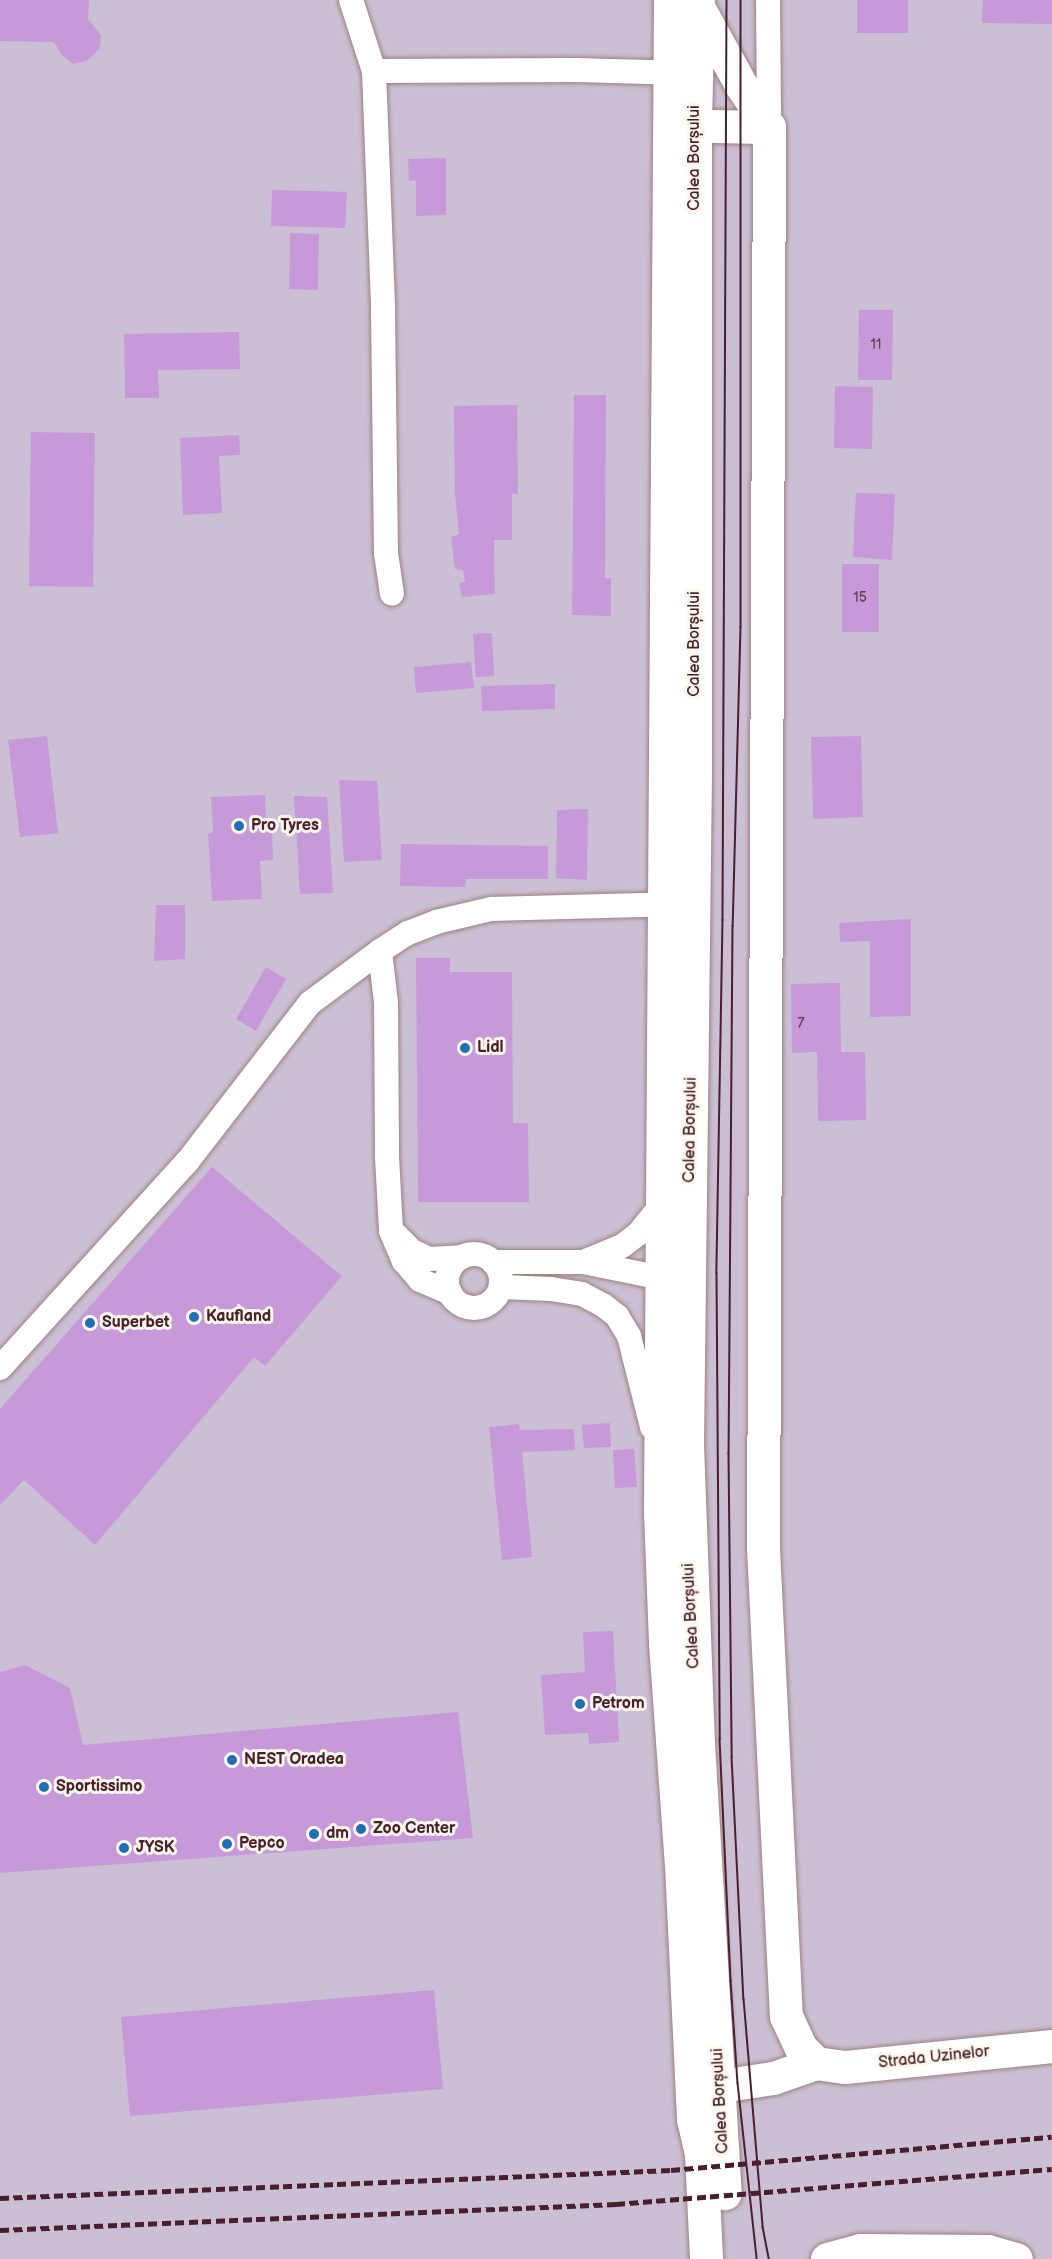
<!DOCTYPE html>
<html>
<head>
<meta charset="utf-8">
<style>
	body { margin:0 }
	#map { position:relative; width:1052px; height:2259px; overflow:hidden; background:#f0e4c8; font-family:"Balsamiq Sans",sans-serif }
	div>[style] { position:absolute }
	.industrial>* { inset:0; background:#cbbfd5 }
	.building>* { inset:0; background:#c899d9 }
	.roads { filter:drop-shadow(0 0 2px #9d827a) drop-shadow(0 0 2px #9d827a) }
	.street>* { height:24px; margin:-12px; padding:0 12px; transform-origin:12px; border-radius:12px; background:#fff }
	.street>.ring { margin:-12px; padding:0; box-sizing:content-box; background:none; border:24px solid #fff; border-radius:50% }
	.secondary>* { height:33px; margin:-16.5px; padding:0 16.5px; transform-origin:16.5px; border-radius:16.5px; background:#fff }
	.primary>* { height:33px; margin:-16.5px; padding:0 16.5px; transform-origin:16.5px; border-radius:16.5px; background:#fff }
	.tram>* { height:1.5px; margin:-0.75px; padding:0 0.75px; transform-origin:0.75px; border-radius:0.75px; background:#4a1f2b }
	.rail>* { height:4.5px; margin-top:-2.25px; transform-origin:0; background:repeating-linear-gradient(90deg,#4a1f2b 0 9px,transparent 0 13.5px) }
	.dots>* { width:16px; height:16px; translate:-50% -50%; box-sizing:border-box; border:3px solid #fbf7ec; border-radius:50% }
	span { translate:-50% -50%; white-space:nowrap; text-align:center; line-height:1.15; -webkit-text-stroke:6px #fbf7ec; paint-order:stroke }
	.number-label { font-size:14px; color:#6a3e56 }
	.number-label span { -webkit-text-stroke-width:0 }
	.street-label { font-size:16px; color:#4a1f2b }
	.poi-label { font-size:16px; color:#4a1f2b; font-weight:700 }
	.left { translate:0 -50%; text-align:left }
</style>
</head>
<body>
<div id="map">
	<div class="industrial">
		<i style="clip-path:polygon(0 0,1052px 0,1052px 2259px,0 2259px)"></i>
	</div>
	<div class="building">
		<i style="clip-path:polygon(0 0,89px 0,88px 19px,101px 35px,100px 47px,94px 55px,86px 61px,73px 64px,62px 55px,54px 42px,0 41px)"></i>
		<i style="clip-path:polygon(857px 0,908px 0,908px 33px,857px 33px)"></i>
		<i style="clip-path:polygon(983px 0,1052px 0,1052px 24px,982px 23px)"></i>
		<i style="clip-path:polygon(446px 158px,446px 215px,416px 216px,416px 180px,409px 181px,408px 159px)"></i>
		<i style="clip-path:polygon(272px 190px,347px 192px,345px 228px,271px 226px)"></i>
		<i style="clip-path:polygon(290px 233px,319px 234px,318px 290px,289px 289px)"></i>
		<i style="clip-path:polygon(859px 310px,893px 310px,892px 380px,858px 380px)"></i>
		<i style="clip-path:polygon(239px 332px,240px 369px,158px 370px,159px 398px,125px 398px,124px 334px)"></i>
		<i style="clip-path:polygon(835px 386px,873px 387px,872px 449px,834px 448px)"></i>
		<i style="clip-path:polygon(574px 395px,606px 395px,605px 578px,611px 578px,611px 616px,572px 615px)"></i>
		<i style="clip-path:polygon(517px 405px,518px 494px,512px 494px,512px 540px,494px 540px,495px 594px,462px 597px,459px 583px,465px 582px,463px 570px,455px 569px,451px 537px,459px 534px,455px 495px,454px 406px)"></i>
		<i style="clip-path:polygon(31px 432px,95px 433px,93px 587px,29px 586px)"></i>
		<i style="clip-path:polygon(239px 435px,240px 455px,219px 456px,222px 513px,183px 515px,180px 438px)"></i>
		<i style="clip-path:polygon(856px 493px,895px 494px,892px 560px,853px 557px)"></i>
		<i style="clip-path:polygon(842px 564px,879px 564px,879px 632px,842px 632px)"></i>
		<i style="clip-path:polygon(492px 633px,494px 676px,476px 677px,473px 634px)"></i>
		<i style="clip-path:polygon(471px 662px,474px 688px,416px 693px,414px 667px)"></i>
		<i style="clip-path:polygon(555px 684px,555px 709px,482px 711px,481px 686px)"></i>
		<i style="clip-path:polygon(47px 736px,58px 833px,20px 837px,8px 740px)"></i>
		<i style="clip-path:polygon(861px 736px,863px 817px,813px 819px,811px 737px)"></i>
		<i style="clip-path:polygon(339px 780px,377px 781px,382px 860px,344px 862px)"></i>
		<i style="clip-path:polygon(265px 795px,266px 831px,272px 830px,273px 860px,260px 861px,262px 899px,212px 901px,208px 834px,213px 832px,211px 797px)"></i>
		<i style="clip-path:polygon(294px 796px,327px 797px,333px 893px,300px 894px)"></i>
		<i style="clip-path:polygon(588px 809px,587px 880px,556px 878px,557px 810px)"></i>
		<i style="clip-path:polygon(401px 844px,548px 846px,548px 879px,466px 879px,465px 887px,400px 886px)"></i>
		<i style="clip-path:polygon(156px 905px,185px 905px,185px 959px,154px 961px)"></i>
		<i style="clip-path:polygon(911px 919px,911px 1016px,870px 1017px,870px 941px,840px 942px,839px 923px)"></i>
		<i style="clip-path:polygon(416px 958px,450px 958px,450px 972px,512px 972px,513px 1123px,528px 1123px,529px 1202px,418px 1202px)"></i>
		<i style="clip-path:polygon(266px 967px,286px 979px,256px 1031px,236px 1019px)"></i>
		<i style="clip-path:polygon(840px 983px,841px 1052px,865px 1052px,866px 1120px,818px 1121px,817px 1052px,792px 1053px,791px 984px)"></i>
		<i style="clip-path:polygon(212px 1167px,342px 1276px,265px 1366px,254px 1357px,95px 1545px,24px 1480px,0 1505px,0 1409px)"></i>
		<i style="clip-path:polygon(610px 1423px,611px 1447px,584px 1448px,582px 1425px)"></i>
		<i style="clip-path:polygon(519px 1424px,520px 1430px,574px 1429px,575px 1450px,522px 1452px,532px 1557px,502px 1560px,489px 1427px)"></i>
		<i style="clip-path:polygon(634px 1449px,637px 1487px,615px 1488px,613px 1450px)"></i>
		<i style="clip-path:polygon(613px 1631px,619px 1742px,589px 1744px,588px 1733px,545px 1735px,541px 1675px,585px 1672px,583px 1632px)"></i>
		<i style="clip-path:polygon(25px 1665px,70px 1688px,83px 1745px,458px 1712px,473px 1838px,0 1873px,0 1672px)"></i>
		<i style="clip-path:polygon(434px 1990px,443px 2089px,130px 2116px,121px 2017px)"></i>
	</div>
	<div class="roads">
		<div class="street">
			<i style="left:351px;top:0;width:75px;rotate:72.1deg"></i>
			<i style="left:374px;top:71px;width:239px;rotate:87.8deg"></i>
			<i style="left:383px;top:310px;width:243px;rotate:89.3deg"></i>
			<i style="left:386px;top:553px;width:41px;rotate:81.7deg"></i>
			<i style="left:768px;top:0;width:127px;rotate:89.5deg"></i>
			<i style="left:374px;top:71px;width:202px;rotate:-0.3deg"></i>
			<i style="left:576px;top:70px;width:108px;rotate:1.6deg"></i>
			<i style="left:380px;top:951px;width:52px;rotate:83.4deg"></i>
			<i style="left:386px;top:1003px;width:154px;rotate:89.6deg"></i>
			<i style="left:387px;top:1157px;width:74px;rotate:86.9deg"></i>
			<i style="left:391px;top:1231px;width:33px;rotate:67deg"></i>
			<i style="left:404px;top:1261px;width:25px;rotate:50deg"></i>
			<i style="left:420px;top:1280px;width:33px;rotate:23deg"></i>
			<i style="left:395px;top:1234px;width:24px;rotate:45deg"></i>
			<i style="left:412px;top:1251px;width:19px;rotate:25deg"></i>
			<i style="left:429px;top:1259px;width:33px;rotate:-3deg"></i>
			<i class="ring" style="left:447px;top:1254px;width:30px;height:30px"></i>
			<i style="left:493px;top:1262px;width:90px"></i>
			<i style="left:583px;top:1262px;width:42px;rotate:-22.3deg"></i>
			<i style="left:622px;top:1246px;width:20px;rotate:-37deg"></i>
			<i style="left:638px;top:1234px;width:36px;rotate:-51deg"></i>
			<i style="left:583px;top:1262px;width:96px;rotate:11.4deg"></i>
			<i style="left:501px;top:1287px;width:50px;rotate:2.3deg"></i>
			<i style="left:551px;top:1289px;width:31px;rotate:9deg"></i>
			<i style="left:582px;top:1294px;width:24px;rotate:28deg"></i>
			<i style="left:603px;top:1305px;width:18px;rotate:38deg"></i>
			<i style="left:617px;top:1316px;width:23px;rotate:59deg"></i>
			<i style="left:629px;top:1336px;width:94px;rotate:75.8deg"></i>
			<i style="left:0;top:1368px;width:278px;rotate:-47.8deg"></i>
			<i style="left:187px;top:1162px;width:201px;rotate:-52.3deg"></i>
			<i style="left:310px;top:1003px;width:87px;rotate:-36.6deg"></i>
			<i style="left:380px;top:951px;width:33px;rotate:-33deg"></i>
			<i style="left:408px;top:933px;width:30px;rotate:-21deg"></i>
			<i style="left:436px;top:922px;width:57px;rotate:-13.3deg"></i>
			<i style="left:491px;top:909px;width:188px;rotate:-1.5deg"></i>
		</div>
		<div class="secondary">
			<i style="left:698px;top:7px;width:89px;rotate:61.1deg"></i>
			<i style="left:741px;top:85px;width:50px;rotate:56.3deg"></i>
			<i style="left:769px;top:127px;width:1421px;rotate:90.24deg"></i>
			<i style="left:763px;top:1548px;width:469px;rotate:87.2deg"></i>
			<i style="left:786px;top:2016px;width:35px;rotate:65deg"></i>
			<i style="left:801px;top:2048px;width:21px;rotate:45deg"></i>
			<i style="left:671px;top:125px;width:98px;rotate:1.2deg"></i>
			<i style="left:720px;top:2086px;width:54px;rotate:-8.6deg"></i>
			<i style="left:773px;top:2078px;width:46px;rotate:-19.2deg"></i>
			<i style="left:816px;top:2063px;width:29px;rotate:8deg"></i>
			<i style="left:845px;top:2067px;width:208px;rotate:-5.8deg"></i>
		</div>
		<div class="primary">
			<i style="left:670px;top:0;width:1512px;rotate:90.38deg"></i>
			<i style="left:660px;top:1512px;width:131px;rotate:87.8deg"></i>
			<i style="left:665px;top:1643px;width:222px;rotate:85.9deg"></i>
			<i style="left:681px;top:1864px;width:255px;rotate:87.3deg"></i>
			<i style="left:693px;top:2119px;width:37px;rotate:77deg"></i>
			<i style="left:701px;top:2155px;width:104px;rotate:87.2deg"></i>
			<i style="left:698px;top:0;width:125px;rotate:91.4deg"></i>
			<i style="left:695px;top:125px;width:647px;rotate:90deg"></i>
			<i style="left:695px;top:772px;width:672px;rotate:90.68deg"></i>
			<i style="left:687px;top:1444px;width:299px;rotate:87.9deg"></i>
			<i style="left:698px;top:1743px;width:451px;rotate:86.6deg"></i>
			<i style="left:827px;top:2259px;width:34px;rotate:-15deg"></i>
			<i style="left:860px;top:2250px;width:128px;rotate:0.4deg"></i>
			<i style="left:988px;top:2251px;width:29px;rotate:16deg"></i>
		</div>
	</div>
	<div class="tram">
		<i style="left:727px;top:0;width:920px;rotate:90.25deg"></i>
		<i style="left:723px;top:920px;width:353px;rotate:91deg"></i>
		<i style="left:717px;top:1273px;width:466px;rotate:89.6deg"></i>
		<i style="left:720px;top:1739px;width:242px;rotate:87.4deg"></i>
		<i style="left:731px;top:1981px;width:102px;rotate:86.1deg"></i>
		<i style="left:738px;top:2083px;width:177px;rotate:83.8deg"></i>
		<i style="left:741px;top:0;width:627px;rotate:90deg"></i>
		<i style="left:741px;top:627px;width:299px;rotate:91.5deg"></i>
		<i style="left:733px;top:926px;width:527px;rotate:90.43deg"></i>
		<i style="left:729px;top:1453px;width:304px;rotate:89.4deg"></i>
		<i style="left:732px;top:1757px;width:242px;rotate:87.2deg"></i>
		<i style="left:744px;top:1999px;width:229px;rotate:85.2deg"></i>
		<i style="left:763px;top:2227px;width:33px;rotate:79deg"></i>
	</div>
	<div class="rail">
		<i style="left:0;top:2198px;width:672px;rotate:-2.39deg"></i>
		<i style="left:671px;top:2170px;width:382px;rotate:-5deg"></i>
		<i style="left:0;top:2230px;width:617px;rotate:-2.42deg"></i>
		<i style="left:616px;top:2204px;width:437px;rotate:-4.6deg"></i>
	</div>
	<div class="dots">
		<i style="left:239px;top:826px;background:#1f6fb2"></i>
		<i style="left:465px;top:1048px;background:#1f6fb2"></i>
		<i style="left:194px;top:1317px;background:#1f6fb2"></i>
		<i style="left:90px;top:1323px;background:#1f6fb2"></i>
		<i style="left:580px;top:1704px;background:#1f6fb2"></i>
		<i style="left:232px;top:1760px;background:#1f6fb2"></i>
		<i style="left:44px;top:1787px;background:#1f6fb2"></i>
		<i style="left:361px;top:1829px;background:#1f6fb2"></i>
		<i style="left:314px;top:1834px;background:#1f6fb2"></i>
		<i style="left:227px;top:1844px;background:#1f6fb2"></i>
		<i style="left:124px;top:1848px;background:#1f6fb2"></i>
	</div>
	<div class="number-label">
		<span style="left:876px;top:345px">11</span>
		<span style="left:860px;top:598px">15</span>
		<span style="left:801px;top:1024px">7</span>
	</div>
	<div class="street-label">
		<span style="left:695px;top:158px;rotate:-90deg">Calea Borșului</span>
		<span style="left:695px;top:644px;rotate:-90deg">Calea Borșului</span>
		<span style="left:691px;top:1130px;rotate:-89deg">Calea Borșului</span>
		<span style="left:692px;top:1616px;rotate:-93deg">Calea Borșului</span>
		<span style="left:934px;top:2058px;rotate:-6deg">Strada Uzinelor</span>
		<span style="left:721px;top:2101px;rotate:-93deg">Calea Borșului</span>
	</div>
	<div class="poi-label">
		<span class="left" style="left:251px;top:826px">Pro Tyres</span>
		<span class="left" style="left:477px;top:1048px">Lidl</span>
		<span class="left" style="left:206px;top:1317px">Kaufland</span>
		<span class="left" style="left:102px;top:1323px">Superbet</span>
		<span class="left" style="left:592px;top:1704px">Petrom</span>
		<span class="left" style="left:244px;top:1760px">NEST Oradea</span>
		<span class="left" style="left:56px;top:1787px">Sportissimo</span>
		<span class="left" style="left:373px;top:1829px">Zoo Center</span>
		<span class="left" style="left:326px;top:1834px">dm</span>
		<span class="left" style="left:239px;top:1844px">Pepco</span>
		<span class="left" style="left:136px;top:1848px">JYSK</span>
	</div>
</div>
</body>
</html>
